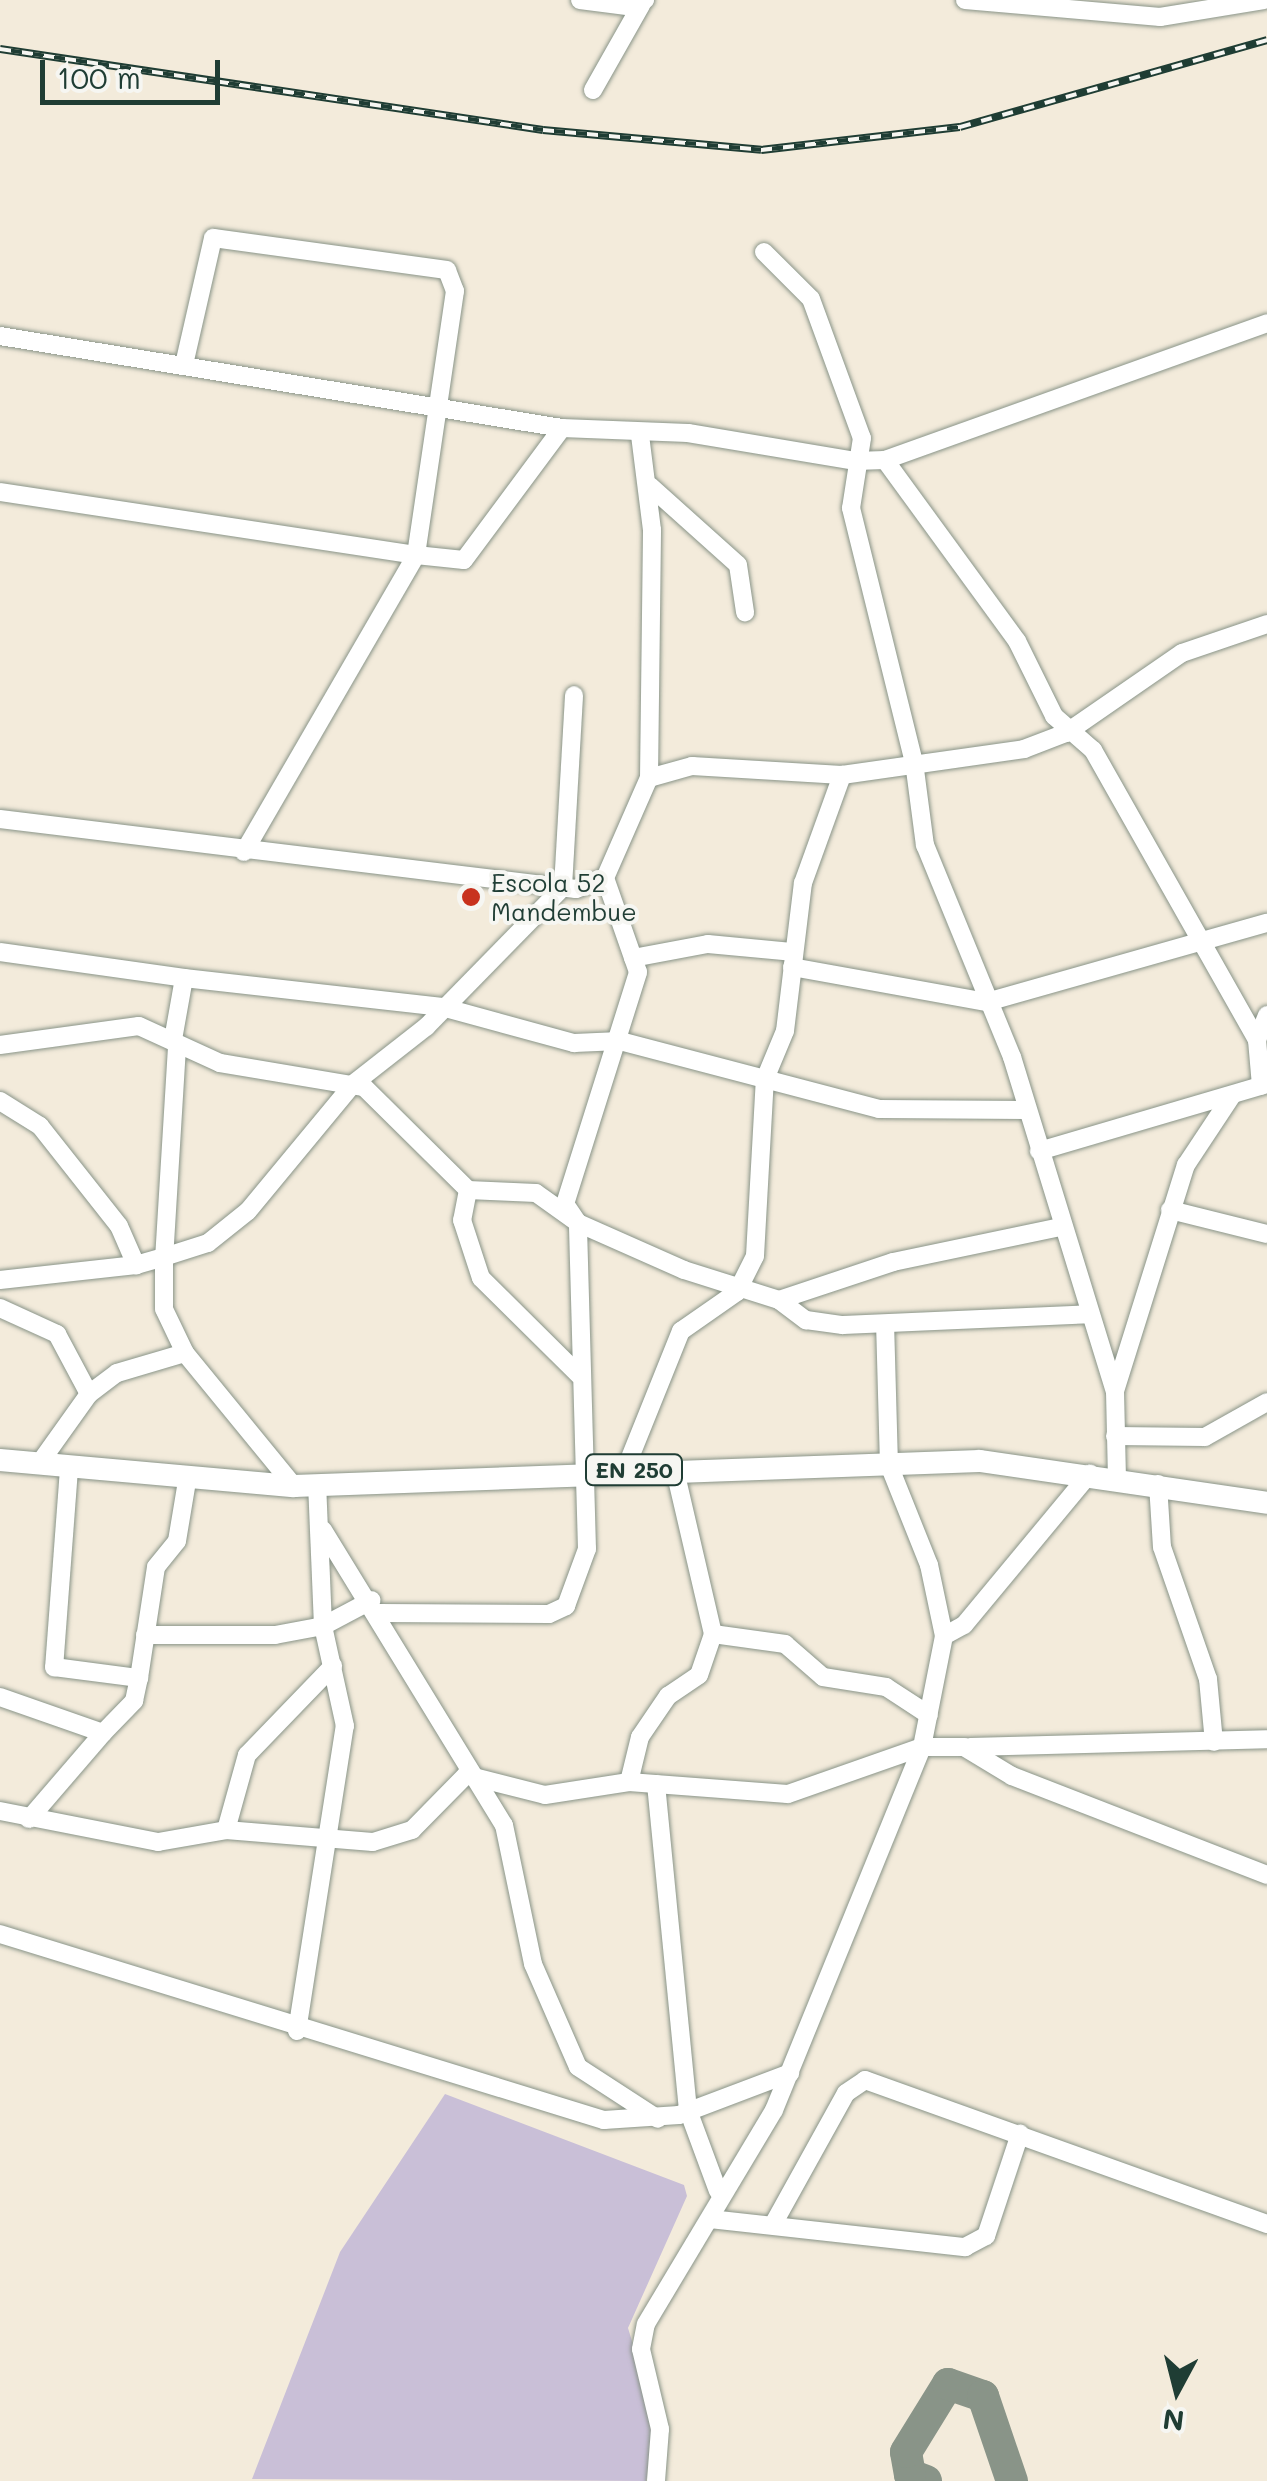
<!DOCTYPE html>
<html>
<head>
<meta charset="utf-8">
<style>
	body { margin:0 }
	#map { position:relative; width:1267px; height:2481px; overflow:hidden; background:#f3ebdb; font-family:Mali,sans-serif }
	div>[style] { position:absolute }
	.industrial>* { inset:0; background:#c9bfd7 }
	.taxiway>* { height:32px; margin:-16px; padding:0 16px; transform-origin:16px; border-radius:16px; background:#899488 }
	.roads { filter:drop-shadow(0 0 2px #899488) drop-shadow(0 0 2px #899488) }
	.minor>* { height:18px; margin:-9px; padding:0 9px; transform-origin:9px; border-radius:9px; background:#fff }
	.major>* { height:22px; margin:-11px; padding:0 11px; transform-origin:11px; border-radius:11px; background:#fff }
	.rail>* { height:8px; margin-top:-4px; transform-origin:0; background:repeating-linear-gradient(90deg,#f6f6f2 0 11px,#1f3d34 0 22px); box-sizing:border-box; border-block:2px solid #1f3d34 }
	.dots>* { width:28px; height:28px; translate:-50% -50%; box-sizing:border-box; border:5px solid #f6f6f2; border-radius:50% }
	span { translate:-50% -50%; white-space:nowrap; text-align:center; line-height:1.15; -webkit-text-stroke:8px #f6f6f2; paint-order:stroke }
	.shield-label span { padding:2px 8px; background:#f6f6f2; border:2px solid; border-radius:8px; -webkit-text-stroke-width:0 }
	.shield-label { font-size:22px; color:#1f3d34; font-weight:700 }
	.poi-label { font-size:25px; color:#1f3d34 }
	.left { translate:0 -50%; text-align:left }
	.north { position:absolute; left:1127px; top:2341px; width:100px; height:100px; -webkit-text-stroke:8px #f6f6f2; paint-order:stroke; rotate:187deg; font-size:28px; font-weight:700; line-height:40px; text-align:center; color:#1f3d34 }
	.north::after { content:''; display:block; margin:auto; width:35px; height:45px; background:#1f3d34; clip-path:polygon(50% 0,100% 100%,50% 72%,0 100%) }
	.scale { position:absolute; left:40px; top:60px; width:180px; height:45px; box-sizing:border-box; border:5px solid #1f3d34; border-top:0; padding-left:12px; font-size:30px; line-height:35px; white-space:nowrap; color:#1f3d34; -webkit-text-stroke:8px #f6f6f2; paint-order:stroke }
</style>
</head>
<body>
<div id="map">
	<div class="industrial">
		<i style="clip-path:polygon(445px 2094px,684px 2185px,687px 2196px,628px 2328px,658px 2427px,646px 2481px,252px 2479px,340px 2252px)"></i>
	</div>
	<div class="taxiway">
		<i style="left:926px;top:2481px;width:17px;rotate:-159deg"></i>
		<i style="left:910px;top:2475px;width:23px;rotate:-100deg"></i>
		<i style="left:906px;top:2452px;width:80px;rotate:-58.3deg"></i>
		<i style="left:948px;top:2384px;width:37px;rotate:19deg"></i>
		<i style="left:983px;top:2396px;width:90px;rotate:71.2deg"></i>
	</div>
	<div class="roads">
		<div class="minor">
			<i style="left:580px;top:0;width:53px;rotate:7.5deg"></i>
			<i style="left:633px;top:7px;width:14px;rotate:-30deg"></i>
			<i style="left:965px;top:0;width:196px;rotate:5deg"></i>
			<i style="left:1160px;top:17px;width:105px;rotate:-9.3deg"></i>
			<i style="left:593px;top:90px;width:98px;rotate:-60.5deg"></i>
			<i style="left:764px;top:252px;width:66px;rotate:45deg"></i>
			<i style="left:811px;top:299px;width:148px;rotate:69.9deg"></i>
			<i style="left:862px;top:438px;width:71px;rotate:98.9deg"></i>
			<i style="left:851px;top:508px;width:262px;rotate:76.1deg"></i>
			<i style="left:914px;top:762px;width:84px;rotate:82.5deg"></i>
			<i style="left:925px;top:845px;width:229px;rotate:67.7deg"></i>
			<i style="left:1012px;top:1057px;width:350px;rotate:72.9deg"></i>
			<i style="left:1115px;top:1391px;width:87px;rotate:88.7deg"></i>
			<i style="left:0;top:336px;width:569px;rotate:9.3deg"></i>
			<i style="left:562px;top:428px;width:126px;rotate:2.3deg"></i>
			<i style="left:688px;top:433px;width:169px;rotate:9.5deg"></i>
			<i style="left:855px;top:461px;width:30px;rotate:-2deg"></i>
			<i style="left:885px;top:460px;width:406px;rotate:-19.7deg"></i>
			<i style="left:885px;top:460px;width:224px;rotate:53.9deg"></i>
			<i style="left:1017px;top:641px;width:84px;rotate:63.7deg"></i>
			<i style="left:1054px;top:716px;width:52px;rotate:41.1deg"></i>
			<i style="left:1093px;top:750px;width:333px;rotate:60.5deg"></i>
			<i style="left:1257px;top:1040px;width:46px;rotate:85deg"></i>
			<i style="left:650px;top:486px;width:118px;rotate:41.9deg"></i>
			<i style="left:738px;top:565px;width:48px;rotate:81.5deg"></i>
			<i style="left:0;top:492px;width:421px;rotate:8.6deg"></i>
			<i style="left:416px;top:555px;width:267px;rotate:-81.6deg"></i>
			<i style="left:455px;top:291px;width:22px;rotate:-111deg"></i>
			<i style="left:447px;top:270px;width:236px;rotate:-172.2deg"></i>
			<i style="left:213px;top:238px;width:130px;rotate:102.9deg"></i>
			<i style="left:649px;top:778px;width:45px;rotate:-15.6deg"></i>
			<i style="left:692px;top:766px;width:150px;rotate:3.4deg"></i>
			<i style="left:842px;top:775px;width:184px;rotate:-8.1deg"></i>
			<i style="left:1024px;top:749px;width:45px;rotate:-20.9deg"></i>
			<i style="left:1066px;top:733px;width:141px;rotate:-34.6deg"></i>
			<i style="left:1182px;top:653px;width:90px;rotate:-18.8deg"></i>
			<i style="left:0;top:819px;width:580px;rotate:6.93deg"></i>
			<i style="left:576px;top:889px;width:31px;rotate:-21deg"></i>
			<i style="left:244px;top:852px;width:343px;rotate:-59.9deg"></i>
			<i style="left:416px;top:555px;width:48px;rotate:5.9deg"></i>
			<i style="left:464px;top:560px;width:164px;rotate:-53.4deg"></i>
			<i style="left:0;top:952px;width:186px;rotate:8deg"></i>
			<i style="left:184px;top:978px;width:63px;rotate:100.1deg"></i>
			<i style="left:633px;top:958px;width:76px;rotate:-10.6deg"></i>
			<i style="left:708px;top:944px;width:84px;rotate:5.4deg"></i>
			<i style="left:792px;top:967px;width:198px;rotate:10.2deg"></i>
			<i style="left:987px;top:1002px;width:291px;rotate:-15.8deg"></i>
			<i style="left:184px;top:978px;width:260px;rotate:6.4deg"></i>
			<i style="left:442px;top:1007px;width:137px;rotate:15.3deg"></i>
			<i style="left:574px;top:1043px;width:46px;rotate:-2.5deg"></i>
			<i style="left:620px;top:1041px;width:268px;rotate:14.7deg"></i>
			<i style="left:879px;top:1109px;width:147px;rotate:0.4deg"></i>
			<i style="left:1257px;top:1040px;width:27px;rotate:-68deg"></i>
			<i style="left:0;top:1045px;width:140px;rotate:-7.8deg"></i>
			<i style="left:139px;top:1026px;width:89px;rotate:24.6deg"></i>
			<i style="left:220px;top:1063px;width:146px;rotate:9.5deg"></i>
			<i style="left:364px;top:1087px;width:146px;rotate:44.7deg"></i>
			<i style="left:468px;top:1190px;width:31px;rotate:101deg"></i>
			<i style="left:462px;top:1220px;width:61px;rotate:71.9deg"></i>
			<i style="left:481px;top:1278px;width:138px;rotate:44.7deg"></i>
			<i style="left:177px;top:1047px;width:210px;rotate:93.5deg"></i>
			<i style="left:164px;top:1257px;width:46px;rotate:-17.7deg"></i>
			<i style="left:208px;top:1243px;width:51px;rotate:-38.7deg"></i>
			<i style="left:248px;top:1211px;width:165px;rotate:-50.4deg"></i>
			<i style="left:353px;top:1084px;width:93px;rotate:-38deg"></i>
			<i style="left:426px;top:1027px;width:196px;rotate:-45.6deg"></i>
			<i style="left:563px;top:887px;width:192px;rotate:-86.7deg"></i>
			<i style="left:0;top:1101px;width:47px;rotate:32deg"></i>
			<i style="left:40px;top:1126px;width:127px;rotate:51.7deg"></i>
			<i style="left:119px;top:1226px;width:43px;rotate:66.4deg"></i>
			<i style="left:136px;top:1265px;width:29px;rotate:-16deg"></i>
			<i style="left:164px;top:1257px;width:52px;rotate:90deg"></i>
			<i style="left:164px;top:1309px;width:49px;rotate:64.5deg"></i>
			<i style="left:185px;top:1353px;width:172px;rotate:50.7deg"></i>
			<i style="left:1039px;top:1151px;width:238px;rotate:-16.4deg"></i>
			<i style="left:468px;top:1190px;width:68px;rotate:2.5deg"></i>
			<i style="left:536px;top:1193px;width:52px;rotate:35.5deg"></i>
			<i style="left:578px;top:1223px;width:116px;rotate:23.9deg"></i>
			<i style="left:684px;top:1270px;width:100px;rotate:17.5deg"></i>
			<i style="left:779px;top:1300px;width:120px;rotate:-18.4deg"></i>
			<i style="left:893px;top:1262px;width:171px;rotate:-11.8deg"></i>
			<i style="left:1170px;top:1210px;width:100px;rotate:13.9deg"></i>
			<i style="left:0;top:1280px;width:137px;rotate:-6.3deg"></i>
			<i style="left:779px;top:1300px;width:34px;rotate:37deg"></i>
			<i style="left:806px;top:1320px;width:37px;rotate:8deg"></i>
			<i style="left:843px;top:1325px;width:247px;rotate:-2.5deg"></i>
			<i style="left:0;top:1308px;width:63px;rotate:24.5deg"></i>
			<i style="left:57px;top:1334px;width:68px;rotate:61.9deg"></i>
			<i style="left:1115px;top:1391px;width:237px;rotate:-72.6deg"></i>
			<i style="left:1186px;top:1165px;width:82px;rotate:-56.5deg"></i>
			<i style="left:1115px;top:1436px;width:90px;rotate:0.6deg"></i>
			<i style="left:1205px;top:1437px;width:71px;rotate:-29.4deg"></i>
			<i style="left:39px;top:1464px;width:86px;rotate:-54.5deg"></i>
			<i style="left:89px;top:1394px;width:35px;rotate:-37deg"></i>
			<i style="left:117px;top:1373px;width:71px;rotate:-16.4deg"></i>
			<i style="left:69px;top:1469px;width:199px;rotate:94.3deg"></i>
			<i style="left:54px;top:1667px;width:86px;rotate:7.4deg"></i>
			<i style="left:139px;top:1678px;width:112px;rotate:-81.3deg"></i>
			<i style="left:156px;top:1567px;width:33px;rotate:-51deg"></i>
			<i style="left:177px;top:1541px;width:61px;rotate:-80.5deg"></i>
			<i style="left:625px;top:1470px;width:150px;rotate:-68.1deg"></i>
			<i style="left:681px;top:1331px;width:68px;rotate:-34.9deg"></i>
			<i style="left:737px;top:1292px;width:40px;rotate:-63.4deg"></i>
			<i style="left:755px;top:1256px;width:177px;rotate:-86.8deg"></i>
			<i style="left:765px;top:1079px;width:52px;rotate:-67.4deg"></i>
			<i style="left:785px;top:1031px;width:149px;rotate:-83.1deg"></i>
			<i style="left:803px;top:883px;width:115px;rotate:-70.1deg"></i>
			<i style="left:1158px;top:1484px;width:63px;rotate:86.4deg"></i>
			<i style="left:1162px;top:1547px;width:140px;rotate:70.8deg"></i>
			<i style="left:1208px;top:1679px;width:63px;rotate:84.6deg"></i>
			<i style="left:323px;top:1530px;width:346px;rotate:58.5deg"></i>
			<i style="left:504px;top:1825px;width:142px;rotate:78.2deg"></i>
			<i style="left:533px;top:1964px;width:112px;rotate:66.4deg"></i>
			<i style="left:578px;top:2067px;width:95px;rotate:33deg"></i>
			<i style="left:379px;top:1613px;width:170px;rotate:0.3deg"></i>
			<i style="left:549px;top:1614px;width:19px;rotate:-25deg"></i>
			<i style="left:566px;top:1606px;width:61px;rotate:-69.8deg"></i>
			<i style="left:587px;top:1549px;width:326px;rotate:-91.6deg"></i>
			<i style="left:578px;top:1223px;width:23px;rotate:-124deg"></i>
			<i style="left:565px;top:1204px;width:243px;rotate:-72.5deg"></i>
			<i style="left:638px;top:972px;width:100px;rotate:-109.3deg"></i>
			<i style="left:605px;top:878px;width:109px;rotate:-66.3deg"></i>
			<i style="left:649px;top:778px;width:248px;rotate:-89.3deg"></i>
			<i style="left:652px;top:530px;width:96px;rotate:-97.2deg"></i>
			<i style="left:713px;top:1634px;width:73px;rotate:7.9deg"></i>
			<i style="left:785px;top:1644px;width:50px;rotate:41deg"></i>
			<i style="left:823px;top:1677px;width:64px;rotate:9deg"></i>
			<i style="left:886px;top:1687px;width:51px;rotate:33.1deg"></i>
			<i style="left:145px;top:1635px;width:130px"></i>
			<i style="left:275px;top:1635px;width:49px;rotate:-10.6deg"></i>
			<i style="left:323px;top:1626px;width:55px;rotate:-28deg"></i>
			<i style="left:944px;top:1636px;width:23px;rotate:-29deg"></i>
			<i style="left:964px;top:1625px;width:197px;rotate:-50.3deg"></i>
			<i style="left:0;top:1697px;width:109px;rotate:19.3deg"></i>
			<i style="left:103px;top:1733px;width:45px;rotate:-45.9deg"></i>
			<i style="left:134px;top:1701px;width:24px;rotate:-78deg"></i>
			<i style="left:970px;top:1747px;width:297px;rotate:-1.5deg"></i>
			<i style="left:629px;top:1782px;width:46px;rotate:-76.3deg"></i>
			<i style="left:640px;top:1737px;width:50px;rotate:-55.7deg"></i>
			<i style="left:668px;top:1696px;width:37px;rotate:-34deg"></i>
			<i style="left:699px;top:1675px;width:43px;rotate:-71.1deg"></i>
			<i style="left:713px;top:1634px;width:167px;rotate:-103.1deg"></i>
			<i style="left:656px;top:1784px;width:328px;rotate:84.4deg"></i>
			<i style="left:688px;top:2110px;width:86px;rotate:69.7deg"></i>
			<i style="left:0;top:1811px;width:161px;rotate:11.1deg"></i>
			<i style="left:158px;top:1842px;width:69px;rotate:-10deg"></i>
			<i style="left:226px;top:1830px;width:147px;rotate:4.7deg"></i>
			<i style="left:373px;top:1842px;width:41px;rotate:-17.1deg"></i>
			<i style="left:412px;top:1830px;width:77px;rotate:-45.5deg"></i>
			<i style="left:466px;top:1775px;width:81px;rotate:14.2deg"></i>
			<i style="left:545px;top:1795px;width:85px;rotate:-8.8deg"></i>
			<i style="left:629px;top:1782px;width:159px;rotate:4.3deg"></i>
			<i style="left:788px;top:1794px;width:142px;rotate:-19.3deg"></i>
			<i style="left:922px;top:1747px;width:113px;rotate:-78.8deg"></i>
			<i style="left:944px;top:1636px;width:73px;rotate:-101.9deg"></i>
			<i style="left:929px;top:1565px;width:108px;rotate:-111.8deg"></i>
			<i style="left:889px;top:1465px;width:139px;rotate:-91.6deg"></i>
			<i style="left:29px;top:1819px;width:113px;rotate:-49.3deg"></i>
			<i style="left:226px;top:1830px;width:78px;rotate:-74.4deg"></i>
			<i style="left:247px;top:1755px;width:124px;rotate:-46deg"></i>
			<i style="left:0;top:1934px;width:632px;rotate:17.12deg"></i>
			<i style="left:604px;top:2120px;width:75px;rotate:-3.8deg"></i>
			<i style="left:679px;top:2115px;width:119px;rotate:-20.7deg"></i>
			<i style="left:297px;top:2031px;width:309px;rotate:-81.1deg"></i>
			<i style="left:345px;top:1726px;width:102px;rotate:-102.4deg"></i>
			<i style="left:323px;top:1626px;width:141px;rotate:-92.4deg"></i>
			<i style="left:710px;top:2219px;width:257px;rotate:6.3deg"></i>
			<i style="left:965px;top:2247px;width:24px;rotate:-28deg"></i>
			<i style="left:986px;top:2236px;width:108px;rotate:-71.6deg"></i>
			<i style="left:775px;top:2221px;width:146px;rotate:-61deg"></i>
			<i style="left:846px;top:2093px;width:23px;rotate:-34deg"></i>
			<i style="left:865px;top:2080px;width:427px;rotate:19.7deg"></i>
			<i style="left:656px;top:2481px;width:52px;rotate:-85.6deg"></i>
			<i style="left:660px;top:2429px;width:82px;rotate:-103.4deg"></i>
			<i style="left:641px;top:2349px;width:25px;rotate:-79deg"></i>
			<i style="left:646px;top:2324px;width:249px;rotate:-59.1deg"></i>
			<i style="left:774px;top:2110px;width:392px;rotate:-67.8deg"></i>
			<i style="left:922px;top:1747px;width:42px"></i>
			<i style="left:964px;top:1747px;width:56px;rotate:31.1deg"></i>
			<i style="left:1012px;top:1776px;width:274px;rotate:21.2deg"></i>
		</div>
		<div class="major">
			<i style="left:0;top:1460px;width:295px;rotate:5.1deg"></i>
			<i style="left:294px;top:1486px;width:686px;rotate:-2.09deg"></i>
			<i style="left:980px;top:1461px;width:290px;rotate:8.3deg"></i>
		</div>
	</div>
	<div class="rail">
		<i style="left:0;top:49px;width:549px;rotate:8.48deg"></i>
		<i style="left:543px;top:130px;width:219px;rotate:5.2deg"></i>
		<i style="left:761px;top:150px;width:200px;rotate:-6.6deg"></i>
		<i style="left:960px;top:127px;width:319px;rotate:-15.8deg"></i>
	</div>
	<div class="dots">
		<i style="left:471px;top:897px;background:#c8321e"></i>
	</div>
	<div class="shield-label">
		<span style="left:634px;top:1470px">EN 250</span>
	</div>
	<div class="poi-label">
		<span class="left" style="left:491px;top:897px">Escola 52<br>Mandembue</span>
	</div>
	<div class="north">N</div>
	<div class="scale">100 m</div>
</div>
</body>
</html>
